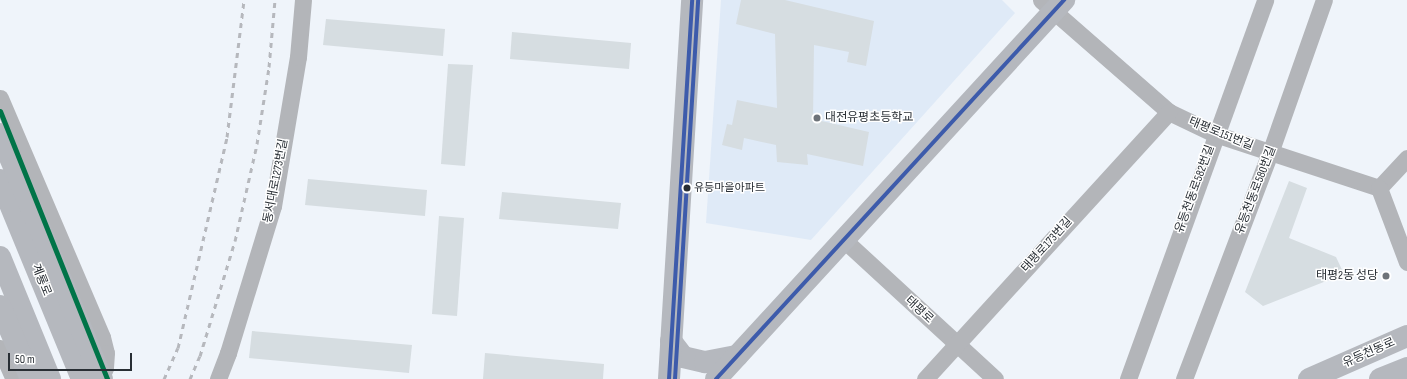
<!DOCTYPE html>
<html>
<head>
<meta charset="utf-8">
<style>
	body { margin:0 }
	#map { position:relative; width:1407px; height:379px; overflow:hidden; background:#eff4fa; font-family:"Sofia Sans Condensed","Noto Sans KR",sans-serif }
	div>[style] { position:absolute }
	.built>* { inset:0; background:#dfeaf7 }
	.building>* { inset:0; background:#d6dde1 }
	.minor>* { height:17px; margin:-8.5px; padding:0 8.5px; transform-origin:8.5px; border-radius:8.5px; background:#b3b5b9 }
	.major>* { height:22px; margin:-11px; padding:0 11px; transform-origin:11px; border-radius:11px; background:#b5b8be }
	.rail>* { height:3px; margin-top:-1.5px; transform-origin:0; background:repeating-linear-gradient(90deg,#b6b8bd 0 5px,transparent 0 10px) }
	.major-bridge>* { height:22px; margin:-11px; padding:0 11px; transform-origin:11px; border-radius:11px; background:#b5b8be }
	.bus-1>* { height:4px; margin:-2px; padding:0 2px; transform-origin:2px; border-radius:2px; background:#3d5bab }
	.bus-2>* { height:4px; margin:-2px; padding:0 2px; transform-origin:2px; border-radius:2px; background:#3d5bab }
	.metro-1>* { height:5px; margin:-2.5px; padding:0 2.5px; transform-origin:2.5px; border-radius:2.5px; background:#007448 }
	.dots>* { width:11px; height:11px; translate:-50% -50%; box-sizing:border-box; border:2px solid #fff; border-radius:50% }
	span { translate:-50% -50%; white-space:nowrap; text-align:center; line-height:1.15; -webkit-text-stroke:3px #fff; paint-order:stroke }
	.bus-label { font-size:11px; color:#282e34 }
	.left { translate:0 -50%; text-align:left }
	.poi-label { font-size:12px; color:#282e34 }
	.right { translate:-100% -50%; text-align:right }
	.street-label { font-size:12px; color:#282e34 }
	.scale { position:absolute; left:8px; top:353px; width:124px; height:18px; box-sizing:border-box; border:2px solid #282e34; border-top:0; padding-left:5px; font-size:12px; line-height:14px; white-space:nowrap; color:#282e34; -webkit-text-stroke:3px #fff; paint-order:stroke }
</style>
</head>
<body>
<div id="map">
	<div class="built">
		<i style="clip-path:polygon(721px 0,1002px 0,1015px 13px,811px 240px,706px 223px)"></i>
	</div>
	<div class="building">
		<i style="clip-path:polygon(741px 0,785px 0,874px 21px,866px 66px,847px 62px,849px 52px,814px 45px,813px 119px,869px 132px,863px 166px,807px 154px,808px 165px,777px 162px,776px 145px,744px 138px,742px 150px,722px 145px,727px 124px,732px 125px,737px 100px,777px 108px,775px 34px,736px 24px)"></i>
		<i style="clip-path:polygon(326px 19px,445px 29px,443px 56px,323px 45px)"></i>
		<i style="clip-path:polygon(512px 32px,631px 43px,629px 69px,510px 59px)"></i>
		<i style="clip-path:polygon(448px 64px,473px 65px,465px 166px,441px 164px)"></i>
		<i style="clip-path:polygon(308px 179px,427px 190px,425px 216px,305px 205px)"></i>
		<i style="clip-path:polygon(1289px 181px,1307px 188px,1289px 238px,1336px 257px,1344px 274px,1263px 306px,1245px 292px)"></i>
		<i style="clip-path:polygon(502px 192px,621px 203px,618px 229px,499px 219px)"></i>
		<i style="clip-path:polygon(439px 216px,464px 218px,457px 316px,432px 314px)"></i>
		<i style="clip-path:polygon(252px 331px,412px 345px,409px 373px,249px 358px)"></i>
		<i style="clip-path:polygon(485px 353px,604px 364px,603px 379px,483px 379px)"></i>
	</div>
	<div class="minor">
		<i style="left:1041px;top:0;width:170px;rotate:41.2deg"></i>
		<i style="left:1169px;top:112px;width:51px;rotate:25.6deg"></i>
		<i style="left:1215px;top:134px;width:173px;rotate:18.2deg"></i>
		<i style="left:1379px;top:188px;width:41px;rotate:-47deg"></i>
		<i style="left:0;top:98px;width:260px;rotate:66.9deg"></i>
		<i style="left:102px;top:337px;width:16px;rotate:76deg"></i>
		<i style="left:106px;top:353px;width:15px;rotate:94deg"></i>
		<i style="left:105px;top:368px;width:12px;rotate:114deg"></i>
		<i style="left:1379px;top:188px;width:79px;rotate:69.3deg"></i>
		<i style="left:844px;top:240px;width:205px;rotate:42.6deg"></i>
		<i style="left:0;top:348px;width:34px;rotate:66deg"></i>
		<i style="left:218px;top:379px;width:28px;rotate:-69deg"></i>
		<i style="left:228px;top:353px;width:154px;rotate:-73deg"></i>
		<i style="left:273px;top:206px;width:151px;rotate:-80.5deg"></i>
		<i style="left:298px;top:57px;width:57px;rotate:-85deg"></i>
		<i style="left:925px;top:379px;width:362px;rotate:-47.6deg"></i>
		<i style="left:1128px;top:379px;width:403px;rotate:-70.1deg"></i>
		<i style="left:1184px;top:379px;width:242px;rotate:-69.2deg"></i>
		<i style="left:1270px;top:153px;width:162px;rotate:-70.6deg"></i>
	</div>
	<div class="major">
		<i style="left:0;top:134px;width:38px;rotate:67deg"></i>
		<i style="left:0;top:180px;width:215px;rotate:67.6deg"></i>
		<i style="left:0;top:257px;width:132px;rotate:67.7deg"></i>
		<i style="left:0;top:306px;width:79px;rotate:67deg"></i>
		<i style="left:671px;top:341px;width:20px;rotate:53deg"></i>
		<i style="left:683px;top:357px;width:23px;rotate:13deg"></i>
		<i style="left:705px;top:362px;width:33px;rotate:-11deg"></i>
		<i style="left:669px;top:379px;width:380px;rotate:-86.5deg"></i>
		<i style="left:716px;top:379px;width:515px;rotate:-47.44deg"></i>
		<i style="left:1309px;top:379px;width:107px;rotate:-23.7deg"></i>
		<i style="left:1380px;top:379px;width:29px;rotate:-22deg"></i>
	</div>
	<div class="rail">
		<i style="left:164px;top:379px;width:34px;rotate:-66deg"></i>
		<i style="left:178px;top:348px;width:217px;rotate:-76.9deg"></i>
		<i style="left:227px;top:137px;width:138px;rotate:-82.9deg"></i>
		<i style="left:190px;top:379px;width:25px;rotate:-67deg"></i>
		<i style="left:200px;top:356px;width:120px;rotate:-73.1deg"></i>
		<i style="left:235px;top:241px;width:99px;rotate:-77.2deg"></i>
		<i style="left:257px;top:144px;width:78px;rotate:-81.1deg"></i>
		<i style="left:269px;top:67px;width:67px;rotate:-84.9deg"></i>
	</div>
	<div class="major-bridge">
		<i style="left:15px;top:169px;width:227px;rotate:67.5deg"></i>
	</div>
	<div class="bus-1">
		<i style="left:669px;top:379px;width:380px;rotate:-86.5deg"></i>
		<i style="left:716px;top:379px;width:515px;rotate:-47.44deg"></i>
	</div>
	<div class="bus-2">
		<i style="left:675px;top:379px;width:380px;rotate:-86.5deg"></i>
	</div>
	<div class="metro-1">
		<i style="left:0;top:111px;width:289px;rotate:68.2deg"></i>
	</div>
	<div class="dots">
		<i style="left:817px;top:118px;background:#6e7379"></i>
		<i style="left:687px;top:188px;background:#282e34"></i>
		<i style="left:1386px;top:276px;background:#6e7379"></i>
	</div>
	<div class="bus-label">
		<span class="left" style="left:694px;top:188px">유등마을아파트</span>
	</div>
	<div class="poi-label">
		<span class="left" style="left:825px;top:118px">대전유평초등학교</span>
		<span class="right" style="left:1378px;top:276px">태평2동 성당</span>
	</div>
	<div class="street-label">
		<span style="left:1221px;top:134px;rotate:22deg">태평로151번길</span>
		<span style="left:276px;top:181px;rotate:-79deg">동서대로1273번길</span>
		<span style="left:1195px;top:189px;rotate:-70deg">유등천동로582번길</span>
		<span style="left:1256px;top:190px;rotate:-69deg">유등천동로580번길</span>
		<span style="left:1047px;top:245px;rotate:-48deg">태평로173번길</span>
		<span style="left:41px;top:280px;rotate:68deg">계룡로</span>
		<span style="left:919px;top:310px;rotate:43deg">태평로</span>
		<span style="left:1369px;top:353px;rotate:-24deg">유등천동로</span>
	</div>
	<div class="scale">50 m</div>
</div>
</body>
</html>
